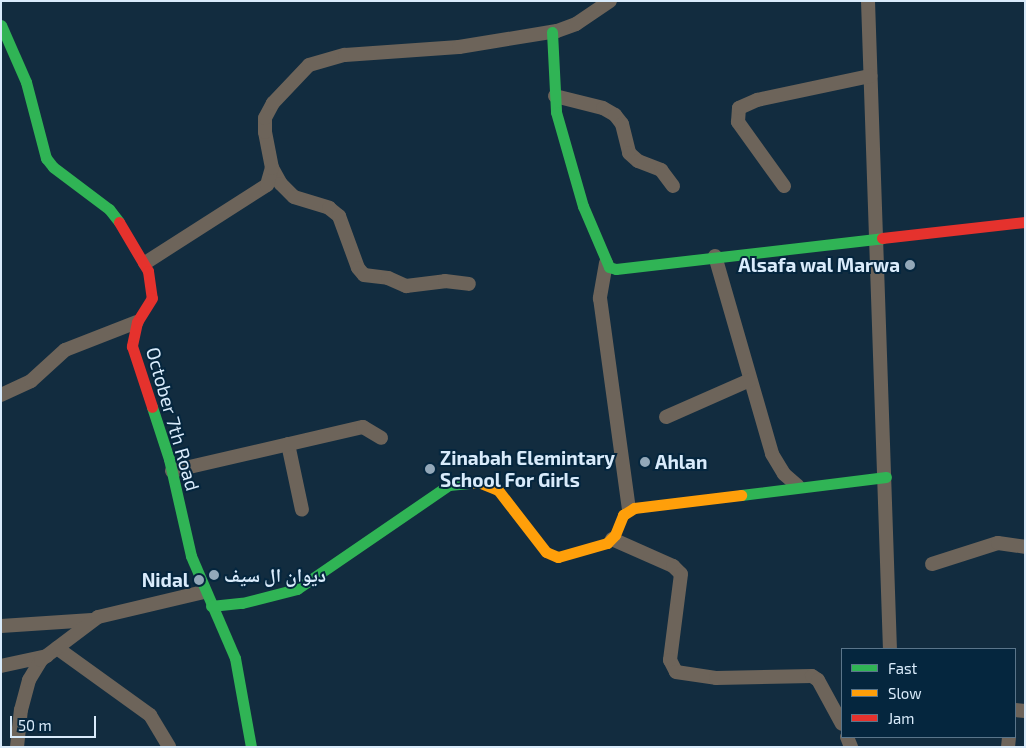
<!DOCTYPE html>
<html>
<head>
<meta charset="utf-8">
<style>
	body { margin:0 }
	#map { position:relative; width:1026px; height:748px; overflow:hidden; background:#122c3f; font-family:"Exo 2","Noto Naskh Arabic",sans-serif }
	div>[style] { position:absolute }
	.street>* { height:14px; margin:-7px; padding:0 7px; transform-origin:7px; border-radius:7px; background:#6d645a }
	.fast>* { height:11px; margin:-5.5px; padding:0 5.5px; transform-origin:5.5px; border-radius:5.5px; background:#30b455 }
	.slow>* { height:11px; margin:-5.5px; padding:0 5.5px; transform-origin:5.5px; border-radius:5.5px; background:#ff9f0a }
	.jam>* { height:11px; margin:-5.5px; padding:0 5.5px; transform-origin:5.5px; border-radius:5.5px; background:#e5322d }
	.dots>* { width:14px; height:14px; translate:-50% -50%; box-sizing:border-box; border:2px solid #05263e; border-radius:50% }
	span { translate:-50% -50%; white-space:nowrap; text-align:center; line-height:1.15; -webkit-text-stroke:4px #05263e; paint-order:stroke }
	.poi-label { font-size:19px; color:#d9ebfb; font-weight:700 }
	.right { translate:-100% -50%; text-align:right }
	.left { translate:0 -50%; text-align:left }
	.street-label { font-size:19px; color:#d9ebfb }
	.frame { position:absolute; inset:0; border:2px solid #d9ebfb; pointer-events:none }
	.legend { position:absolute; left:841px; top:648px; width:175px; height:90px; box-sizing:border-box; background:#05263e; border:1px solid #5a758a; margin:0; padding:6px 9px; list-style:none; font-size:15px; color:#d9ebfb }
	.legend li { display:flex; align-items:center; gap:10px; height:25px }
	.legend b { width:25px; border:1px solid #5a758a }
	.scale { position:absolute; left:10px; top:716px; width:86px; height:22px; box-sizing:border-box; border:2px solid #d9ebfb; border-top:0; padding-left:6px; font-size:15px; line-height:18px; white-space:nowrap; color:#d9ebfb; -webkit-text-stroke:4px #05263e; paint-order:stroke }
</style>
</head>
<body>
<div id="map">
	<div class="street">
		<i style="left:868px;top:1px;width:648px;rotate:88.06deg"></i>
		<i style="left:555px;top:96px;width:49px;rotate:14deg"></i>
		<i style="left:603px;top:108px;width:14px;rotate:30deg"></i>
		<i style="left:615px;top:115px;width:11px;rotate:52deg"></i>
		<i style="left:622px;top:124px;width:30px;rotate:76deg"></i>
		<i style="left:629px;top:153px;width:12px;rotate:42deg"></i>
		<i style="left:638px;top:161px;width:25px;rotate:21deg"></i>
		<i style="left:661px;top:170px;width:20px;rotate:53deg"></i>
		<i style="left:272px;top:168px;width:18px;rotate:61deg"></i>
		<i style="left:281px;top:184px;width:18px;rotate:45deg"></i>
		<i style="left:294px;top:197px;width:37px;rotate:17deg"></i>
		<i style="left:329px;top:208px;width:13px;rotate:39deg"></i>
		<i style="left:339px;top:216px;width:55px;rotate:69.9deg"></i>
		<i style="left:358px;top:268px;width:9px;rotate:49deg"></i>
		<i style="left:364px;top:275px;width:24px;rotate:7deg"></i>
		<i style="left:388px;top:278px;width:20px;rotate:24deg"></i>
		<i style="left:406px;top:286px;width:39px;rotate:-7deg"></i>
		<i style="left:445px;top:281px;width:24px;rotate:7deg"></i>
		<i style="left:784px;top:186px;width:79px;rotate:-125.7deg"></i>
		<i style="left:738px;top:122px;width:14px;rotate:-86deg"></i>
		<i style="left:739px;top:108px;width:20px;rotate:-24deg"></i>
		<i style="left:757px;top:100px;width:116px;rotate:-12deg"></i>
		<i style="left:715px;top:256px;width:206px;rotate:73.9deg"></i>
		<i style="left:772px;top:454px;width:23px;rotate:59deg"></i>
		<i style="left:784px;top:474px;width:18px;rotate:41deg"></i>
		<i style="left:145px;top:263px;width:145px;rotate:-32.6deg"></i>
		<i style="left:267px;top:185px;width:18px;rotate:-74deg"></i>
		<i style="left:272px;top:168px;width:37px;rotate:-101deg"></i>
		<i style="left:265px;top:132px;width:14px;rotate:-90deg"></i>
		<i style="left:265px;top:118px;width:17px;rotate:-62deg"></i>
		<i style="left:273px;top:103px;width:52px;rotate:-46.5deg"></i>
		<i style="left:309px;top:65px;width:37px;rotate:-16deg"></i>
		<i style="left:345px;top:55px;width:114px;rotate:-4deg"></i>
		<i style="left:459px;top:47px;width:99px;rotate:-9.3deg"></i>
		<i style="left:557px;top:31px;width:20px;rotate:-20deg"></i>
		<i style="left:576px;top:24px;width:41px;rotate:-34.1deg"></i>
		<i style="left:606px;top:263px;width:36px;rotate:100deg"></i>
		<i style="left:600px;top:298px;width:214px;rotate:82.2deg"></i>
		<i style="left:1px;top:395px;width:33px;rotate:-25deg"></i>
		<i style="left:31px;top:381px;width:46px;rotate:-42.4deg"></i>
		<i style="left:65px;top:350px;width:77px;rotate:-21.3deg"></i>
		<i style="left:666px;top:417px;width:92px;rotate:-23.8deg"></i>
		<i style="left:288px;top:444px;width:67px;rotate:78deg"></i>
		<i style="left:172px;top:471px;width:196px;rotate:-13deg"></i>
		<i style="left:363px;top:427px;width:21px;rotate:31deg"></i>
		<i style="left:612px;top:539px;width:67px;rotate:23.9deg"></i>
		<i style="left:673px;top:566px;width:11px;rotate:45deg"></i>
		<i style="left:681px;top:574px;width:87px;rotate:97.3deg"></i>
		<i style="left:670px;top:660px;width:13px;rotate:63deg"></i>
		<i style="left:676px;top:672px;width:40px;rotate:8.5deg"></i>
		<i style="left:716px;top:678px;width:96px;rotate:-1.2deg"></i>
		<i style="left:812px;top:676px;width:7px;rotate:34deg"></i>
		<i style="left:818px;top:680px;width:50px;rotate:61.4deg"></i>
		<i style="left:932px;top:564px;width:69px;rotate:-17.7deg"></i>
		<i style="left:998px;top:543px;width:27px;rotate:8deg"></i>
		<i style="left:1px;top:626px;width:91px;rotate:-3.8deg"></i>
		<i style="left:57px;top:648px;width:115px;rotate:35.8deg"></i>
		<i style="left:150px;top:715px;width:37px;rotate:59deg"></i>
		<i style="left:1px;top:666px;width:47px;rotate:-12.3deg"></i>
		<i style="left:1015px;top:710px;width:10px;rotate:6deg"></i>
		<i style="left:847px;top:737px;width:11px;rotate:68deg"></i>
		<i style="left:17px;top:747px;width:37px;rotate:-84deg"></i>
		<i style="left:21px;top:710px;width:31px;rotate:-75deg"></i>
		<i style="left:29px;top:680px;width:23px;rotate:-59deg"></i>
		<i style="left:41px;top:660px;width:71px;rotate:-37deg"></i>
		<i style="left:98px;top:617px;width:109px;rotate:-13.3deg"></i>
		<i style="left:1008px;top:747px;width:10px;rotate:-84deg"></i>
	</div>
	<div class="fast">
		<i style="left:1px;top:25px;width:62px;rotate:66.3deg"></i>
		<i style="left:26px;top:82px;width:79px;rotate:75.3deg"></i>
		<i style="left:46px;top:158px;width:11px;rotate:52deg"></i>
		<i style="left:53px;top:167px;width:70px;rotate:36.9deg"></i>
		<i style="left:109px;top:209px;width:16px;rotate:52deg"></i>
		<i style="left:552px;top:32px;width:80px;rotate:87.1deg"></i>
		<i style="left:556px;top:112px;width:98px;rotate:74deg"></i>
		<i style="left:583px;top:206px;width:66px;rotate:66.9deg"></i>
		<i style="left:609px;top:267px;width:7px;rotate:16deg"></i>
		<i style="left:616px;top:269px;width:268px;rotate:-6.6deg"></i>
		<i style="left:152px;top:407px;width:55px;rotate:71.9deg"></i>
		<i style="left:169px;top:459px;width:99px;rotate:77.2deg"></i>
		<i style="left:191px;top:556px;width:111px;rotate:66.7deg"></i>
		<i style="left:235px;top:658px;width:90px;rotate:79.8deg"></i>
		<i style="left:741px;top:495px;width:146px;rotate:-7.1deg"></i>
		<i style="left:211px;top:606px;width:31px;rotate:-6deg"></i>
		<i style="left:242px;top:603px;width:57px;rotate:-14.3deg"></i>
		<i style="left:297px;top:589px;width:184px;rotate:-34.4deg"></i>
		<i style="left:449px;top:485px;width:20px;rotate:-6deg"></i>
	</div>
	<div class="slow">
		<i style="left:469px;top:483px;width:9px;rotate:-6deg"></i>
		<i style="left:478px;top:482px;width:22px;rotate:22deg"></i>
		<i style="left:498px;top:490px;width:78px;rotate:52.3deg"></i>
		<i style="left:546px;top:552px;width:13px;rotate:23deg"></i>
		<i style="left:558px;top:557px;width:51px;rotate:-15.9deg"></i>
		<i style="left:607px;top:543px;width:11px;rotate:-45deg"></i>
		<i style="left:615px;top:535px;width:22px;rotate:-68deg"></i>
		<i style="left:623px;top:515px;width:13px;rotate:-32deg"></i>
		<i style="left:634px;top:508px;width:108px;rotate:-6.9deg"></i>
	</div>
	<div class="jam">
		<i style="left:119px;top:222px;width:57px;rotate:59.4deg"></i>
		<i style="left:148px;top:271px;width:27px;rotate:82deg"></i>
		<i style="left:152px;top:298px;width:28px;rotate:122deg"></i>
		<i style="left:137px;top:322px;width:25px;rotate:102deg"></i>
		<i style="left:132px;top:346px;width:64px;rotate:71.8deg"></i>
		<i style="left:882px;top:238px;width:144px;rotate:-6.4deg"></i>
	</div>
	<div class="dots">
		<i style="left:910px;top:265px;background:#93a8b9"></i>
		<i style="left:645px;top:462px;background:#93a8b9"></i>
		<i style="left:430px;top:469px;background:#93a8b9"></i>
		<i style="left:214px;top:575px;background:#93a8b9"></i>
		<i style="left:199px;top:580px;background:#93a8b9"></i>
	</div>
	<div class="poi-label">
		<span class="right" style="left:900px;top:265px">Alsafa wal Marwa</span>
		<span class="left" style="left:440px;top:469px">Zinabah Elemintary<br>School For Girls</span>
		<span class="left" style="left:655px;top:462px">Ahlan</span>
		<span class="left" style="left:224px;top:575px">ديوان ال سيف</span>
		<span class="right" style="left:189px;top:580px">Nidal</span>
	</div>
	<div class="street-label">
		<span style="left:173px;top:419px;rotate:74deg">October 7th Road</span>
	</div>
	<div class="frame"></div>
	<ul class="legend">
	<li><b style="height:6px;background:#30b455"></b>Fast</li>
	<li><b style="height:6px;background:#ff9f0a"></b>Slow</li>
	<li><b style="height:6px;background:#e5322d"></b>Jam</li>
	</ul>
	<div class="scale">50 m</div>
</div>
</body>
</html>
